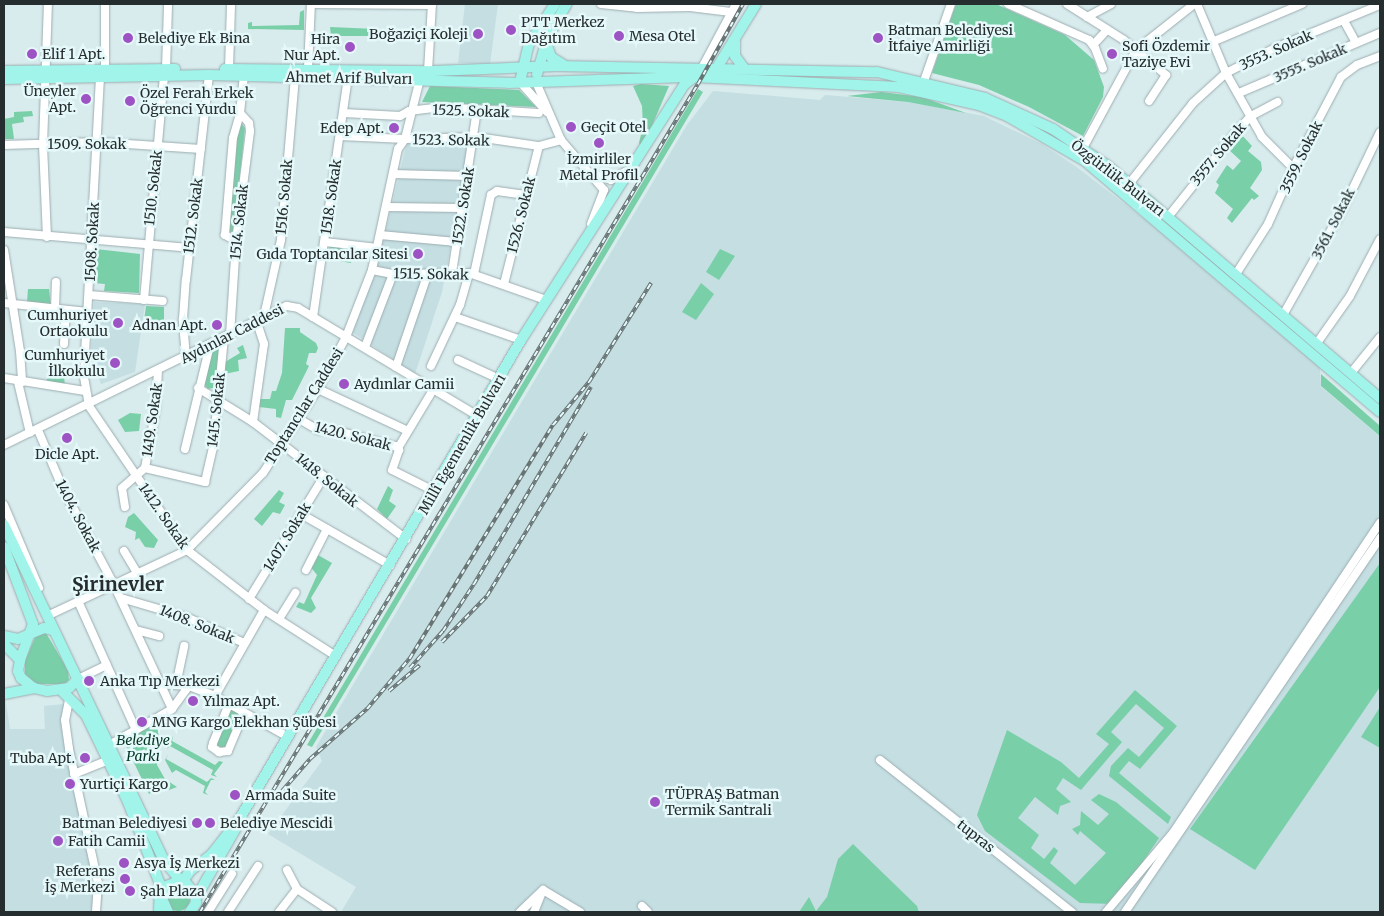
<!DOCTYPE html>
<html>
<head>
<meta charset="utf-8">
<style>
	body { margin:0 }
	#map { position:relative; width:1384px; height:916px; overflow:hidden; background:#d8ebed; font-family:Merriweather,serif }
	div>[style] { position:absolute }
	.built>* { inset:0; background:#c4dee2 }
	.green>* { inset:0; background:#79cfa8 }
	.round { border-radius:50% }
	.roads { filter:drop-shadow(0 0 1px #9cadb0) drop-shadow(0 0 1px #9cadb0) }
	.minor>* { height:8px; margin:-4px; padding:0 4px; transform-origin:4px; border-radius:4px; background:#fff }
	.major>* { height:10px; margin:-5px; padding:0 5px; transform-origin:5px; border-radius:5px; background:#a1f4ea }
	.rail>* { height:4px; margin-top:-2px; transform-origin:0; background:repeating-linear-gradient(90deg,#e5f8fa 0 5.5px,#687374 0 11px); box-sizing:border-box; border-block:1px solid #687374 }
	.dots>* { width:14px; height:14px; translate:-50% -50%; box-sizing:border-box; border:2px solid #e5f8fa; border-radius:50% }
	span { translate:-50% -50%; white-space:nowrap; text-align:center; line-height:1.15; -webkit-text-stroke:5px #e5f8fa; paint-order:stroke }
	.poi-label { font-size:14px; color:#262d2e }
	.left { translate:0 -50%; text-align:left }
	.right { translate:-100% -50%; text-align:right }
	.street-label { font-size:14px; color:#262d2e }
	.park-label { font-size:14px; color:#033422; font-style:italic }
	.district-label { font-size:19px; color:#262d2e; font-weight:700 }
	.frame { position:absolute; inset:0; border:5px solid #262d2e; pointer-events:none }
</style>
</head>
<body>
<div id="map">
	<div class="built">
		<i style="clip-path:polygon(465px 4px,498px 4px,490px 64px,458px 63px)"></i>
		<i style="clip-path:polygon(713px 91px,820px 100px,825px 95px,908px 102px,984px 116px,1042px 144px,1078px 168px,1153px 226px,1320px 368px,1321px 387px,1380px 436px,1380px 912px,341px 912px,356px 887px,268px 834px,322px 761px,316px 747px,687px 125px)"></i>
		<i style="clip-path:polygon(471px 141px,442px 292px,415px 374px,352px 332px,375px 274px,407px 142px)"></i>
		<i style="clip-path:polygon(94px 302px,145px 304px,135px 372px,101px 384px,91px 355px)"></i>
		<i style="clip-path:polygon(5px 697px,10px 729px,45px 729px,44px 706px,64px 704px,75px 754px,80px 810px,104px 890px,100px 912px,4px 912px)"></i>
	</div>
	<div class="green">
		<i style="clip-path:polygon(956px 4px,996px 4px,1065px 35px,1094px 60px,1104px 87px,1103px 97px,1083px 136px,1029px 107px,979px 85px,932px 73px)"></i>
		<i style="clip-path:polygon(304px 10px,304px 30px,248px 29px,248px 23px,252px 22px,252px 26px,299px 25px,300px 12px)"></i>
		<i style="clip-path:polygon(330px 27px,376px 29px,376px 36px,331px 36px)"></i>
		<i style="clip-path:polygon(641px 84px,669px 86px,642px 149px,639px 143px,643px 126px,642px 106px,633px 86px)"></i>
		<i style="clip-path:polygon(430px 86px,519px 90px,536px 107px,422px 102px)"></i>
		<i style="clip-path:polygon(698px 89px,703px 92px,312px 747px,307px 745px)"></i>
		<i style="clip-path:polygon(881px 92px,922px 97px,966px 113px,908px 102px,847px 96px)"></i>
		<i style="clip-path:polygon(32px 111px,33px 116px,23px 117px,24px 122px,12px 124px,14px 139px,4px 139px,4px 119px,14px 117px,14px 112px)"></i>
		<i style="clip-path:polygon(241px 123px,245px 128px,234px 232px,230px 232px,227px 230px,237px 127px)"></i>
		<i style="clip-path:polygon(1240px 133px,1252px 146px,1248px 151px,1261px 162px,1262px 170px,1250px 188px,1259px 196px,1254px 200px,1252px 198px,1232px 223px,1227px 218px,1233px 209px,1215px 193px,1219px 185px,1216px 182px,1227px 165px,1233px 170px,1241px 161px,1228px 149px)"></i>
		<i style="clip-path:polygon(330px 246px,353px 247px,351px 263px,327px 259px)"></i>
		<i style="clip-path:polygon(96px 249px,140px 254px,139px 293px,104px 291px,105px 284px,93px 283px)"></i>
		<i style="clip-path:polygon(720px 249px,735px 256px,719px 280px,706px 272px)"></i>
		<i style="clip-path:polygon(701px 283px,714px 294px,696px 320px,682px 312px)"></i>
		<i style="clip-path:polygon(28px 289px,49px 289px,51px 306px,27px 302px)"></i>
		<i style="clip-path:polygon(146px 306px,164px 307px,164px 326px,143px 328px)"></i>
		<i style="clip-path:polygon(285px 328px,300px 328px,300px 332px,316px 343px,318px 348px,316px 353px,309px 353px,306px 364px,309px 366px,292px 400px,286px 400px,281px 418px,276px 417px,276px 409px,259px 407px,260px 399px,270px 399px,272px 391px,276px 391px,282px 373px)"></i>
		<i style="clip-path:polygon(243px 345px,247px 358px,238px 360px,239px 371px,224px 374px,225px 362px,240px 353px,237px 348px)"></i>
		<i style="clip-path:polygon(220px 346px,217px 387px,208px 389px,203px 383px,209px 349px)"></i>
		<i style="clip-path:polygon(55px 360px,62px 361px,65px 385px,46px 384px,48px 372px,56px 372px)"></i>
		<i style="clip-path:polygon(1321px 374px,1380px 426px,1380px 436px,1321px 386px)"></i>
		<i style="clip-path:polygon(130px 413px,141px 414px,139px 431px,125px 432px,118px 420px)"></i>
		<i style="clip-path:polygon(388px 486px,393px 490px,389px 501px,396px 506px,387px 519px,377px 509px)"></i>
		<i style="clip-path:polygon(279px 490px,284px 493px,279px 502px,285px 505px,280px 514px,273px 512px,262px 526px,254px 519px)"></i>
		<i style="clip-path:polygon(134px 513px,158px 540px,154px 548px,145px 547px,139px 538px,135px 540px,136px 532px,125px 527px,128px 517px)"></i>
		<i style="clip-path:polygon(318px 555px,332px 563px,311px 598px,316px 608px,311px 613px,296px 607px,299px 602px,304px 604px,317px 575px,310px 566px)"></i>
		<i style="clip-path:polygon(1380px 563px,1380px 687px,1255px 870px,1190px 829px)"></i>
		<i style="clip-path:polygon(46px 633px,68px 670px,69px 680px,64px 684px,36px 684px,25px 674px,25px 661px,33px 642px,36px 636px)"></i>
		<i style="clip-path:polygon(1135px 690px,1177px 726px,1140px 769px,1129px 761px,1119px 773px,1171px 817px,1168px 824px,1109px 776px,1111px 766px,1128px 748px,1139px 757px,1164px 728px,1136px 704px,1111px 732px,1122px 742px,1081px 790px,1063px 778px,1056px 789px,1071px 802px,1060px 806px,1058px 815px,1035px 797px,1018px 818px,1039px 835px,1031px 848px,1044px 859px,1054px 847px,1058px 851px,1050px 863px,1075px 885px,1106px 853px,1080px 831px,1078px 835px,1072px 829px,1080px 825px,1081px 811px,1098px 825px,1109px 814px,1091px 800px,1099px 794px,1116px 802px,1159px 838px,1114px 904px,1080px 903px,985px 831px,977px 815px,1007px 730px,1061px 762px,1079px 778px,1109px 744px,1096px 734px)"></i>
		<i style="clip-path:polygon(1380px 707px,1380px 748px,1361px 737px)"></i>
		<i style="clip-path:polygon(230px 709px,241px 714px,225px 749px,216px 745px)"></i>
		<i style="clip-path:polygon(159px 721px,157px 765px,165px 779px,177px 787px,169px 790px,166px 784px,149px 794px,124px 742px)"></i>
		<i style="clip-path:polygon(173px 736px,172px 741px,215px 765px,219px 761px,223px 762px,214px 774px,217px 777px,211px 775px,213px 770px,170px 746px,167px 749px)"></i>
		<i style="clip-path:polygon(168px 754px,166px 759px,207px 782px,211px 778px,215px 780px,211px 780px,205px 792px,208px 795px,203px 793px,205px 786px,176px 770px,172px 773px,165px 760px)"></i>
		<i style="clip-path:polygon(853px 844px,917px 906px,919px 912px,799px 912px,809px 897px,816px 911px,827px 897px,838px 859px)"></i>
		<i class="round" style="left:166px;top:887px;width:24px;height:24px"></i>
	</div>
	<div class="roads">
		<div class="minor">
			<i style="left:105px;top:4px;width:65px;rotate:90deg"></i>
			<i style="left:316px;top:4px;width:116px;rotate:0.5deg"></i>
			<i style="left:601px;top:4px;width:36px;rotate:6deg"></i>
			<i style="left:637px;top:8px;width:53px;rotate:-1.1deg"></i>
			<i style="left:690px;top:7px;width:41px;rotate:7deg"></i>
			<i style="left:1008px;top:4px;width:89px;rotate:24deg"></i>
			<i style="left:1089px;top:40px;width:10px;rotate:53deg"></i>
			<i style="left:1095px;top:48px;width:22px;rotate:69deg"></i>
			<i style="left:1067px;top:4px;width:67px;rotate:32.3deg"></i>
			<i style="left:1124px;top:40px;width:55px;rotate:39.8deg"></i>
			<i style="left:1166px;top:75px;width:31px;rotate:123deg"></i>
			<i style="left:1197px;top:4px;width:75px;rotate:67.2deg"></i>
			<i style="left:1226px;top:73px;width:73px;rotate:60.6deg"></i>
			<i style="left:1262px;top:137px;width:44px;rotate:45deg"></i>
			<i style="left:1087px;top:17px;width:27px;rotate:-28deg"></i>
			<i style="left:1344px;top:21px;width:25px;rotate:61deg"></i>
			<i style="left:1212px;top:42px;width:98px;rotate:-22.9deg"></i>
			<i style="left:1093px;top:45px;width:21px;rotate:-47deg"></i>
			<i style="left:702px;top:68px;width:72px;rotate:-62deg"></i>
			<i style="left:166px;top:69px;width:65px;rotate:-88.2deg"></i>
			<i style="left:229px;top:69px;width:65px;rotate:-88.2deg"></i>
			<i style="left:308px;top:69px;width:65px;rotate:-87.4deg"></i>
			<i style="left:428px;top:71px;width:67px;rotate:-86.6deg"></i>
			<i style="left:100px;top:77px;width:300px;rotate:93.1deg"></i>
			<i style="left:84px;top:377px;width:29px;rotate:80deg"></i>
			<i style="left:89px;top:406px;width:174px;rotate:55.8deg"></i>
			<i style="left:187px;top:550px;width:98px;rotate:37.9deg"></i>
			<i style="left:264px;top:610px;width:85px;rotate:32.6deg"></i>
			<i style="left:924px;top:81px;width:82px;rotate:-70.7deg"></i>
			<i style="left:520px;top:82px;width:40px;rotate:48deg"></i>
			<i style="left:536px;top:82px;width:63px;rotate:66.7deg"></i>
			<i style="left:561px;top:140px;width:66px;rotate:49.3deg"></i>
			<i style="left:604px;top:190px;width:36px;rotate:111deg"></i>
			<i style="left:1239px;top:93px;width:153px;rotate:-23.1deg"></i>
			<i style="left:344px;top:113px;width:56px;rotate:3.1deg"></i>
			<i style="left:400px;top:116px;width:10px;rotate:-29deg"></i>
			<i style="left:409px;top:111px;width:31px;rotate:-7deg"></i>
			<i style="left:440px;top:107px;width:99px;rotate:3.5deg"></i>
			<i style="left:340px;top:136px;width:65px;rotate:2.6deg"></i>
			<i style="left:405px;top:139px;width:72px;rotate:-1.6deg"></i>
			<i style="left:477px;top:137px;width:63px;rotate:8.3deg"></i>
			<i style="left:539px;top:146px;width:23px;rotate:-15deg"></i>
			<i style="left:4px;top:145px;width:94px;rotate:-1.8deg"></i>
			<i style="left:98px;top:142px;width:103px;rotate:3.9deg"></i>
			<i style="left:1083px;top:148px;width:111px;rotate:-61.6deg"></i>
			<i style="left:1136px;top:50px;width:74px;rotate:-38.4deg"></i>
			<i style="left:591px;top:173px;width:21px;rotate:19deg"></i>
			<i style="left:611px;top:180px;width:20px;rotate:-30deg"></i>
			<i style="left:393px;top:174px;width:75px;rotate:1.5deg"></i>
			<i style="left:1129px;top:184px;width:103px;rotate:-51.7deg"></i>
			<i style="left:1193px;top:103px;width:45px;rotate:-42.3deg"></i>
			<i style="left:1226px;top:73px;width:55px;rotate:-27deg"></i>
			<i style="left:1275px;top:48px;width:113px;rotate:-22.3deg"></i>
			<i style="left:386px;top:207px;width:77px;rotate:0.7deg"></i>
			<i style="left:1168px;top:217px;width:107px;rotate:-51.4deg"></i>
			<i style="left:1235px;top:133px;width:23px;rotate:-47deg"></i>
			<i style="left:1251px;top:116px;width:30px;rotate:-28deg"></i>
			<i style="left:4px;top:232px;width:186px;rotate:4.9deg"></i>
			<i style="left:380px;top:235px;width:77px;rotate:5.2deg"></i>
			<i style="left:47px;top:237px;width:92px;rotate:-92.5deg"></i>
			<i style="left:43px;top:145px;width:141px;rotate:-88deg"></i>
			<i style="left:236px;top:241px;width:13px;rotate:-151deg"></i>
			<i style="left:225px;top:235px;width:97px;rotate:-85.3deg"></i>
			<i style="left:233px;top:138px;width:26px;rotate:-74deg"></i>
			<i style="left:240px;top:113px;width:37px;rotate:-84deg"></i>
			<i style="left:325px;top:242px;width:53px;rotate:6.5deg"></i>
			<i style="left:4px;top:250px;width:102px;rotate:81deg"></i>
			<i style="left:20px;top:351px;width:31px;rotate:86deg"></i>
			<i style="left:372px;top:270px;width:21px;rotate:11deg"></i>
			<i style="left:393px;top:274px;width:76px;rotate:-0.8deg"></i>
			<i style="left:469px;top:273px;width:82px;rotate:19.3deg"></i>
			<i style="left:452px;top:273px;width:165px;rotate:-81.3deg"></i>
			<i style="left:474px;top:274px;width:81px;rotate:-77.9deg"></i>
			<i style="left:491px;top:195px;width:7px;rotate:-34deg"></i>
			<i style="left:497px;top:191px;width:29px;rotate:8deg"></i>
			<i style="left:1236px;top:274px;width:59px;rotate:-57.4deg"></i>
			<i style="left:1268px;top:224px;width:61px;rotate:-65.9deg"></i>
			<i style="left:1293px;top:168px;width:103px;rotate:-62.2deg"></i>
			<i style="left:1341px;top:77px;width:20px;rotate:-37deg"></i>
			<i style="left:1357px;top:65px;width:25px;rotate:-21deg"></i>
			<i style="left:504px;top:284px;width:142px;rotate:-75.8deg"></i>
			<i style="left:89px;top:295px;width:74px;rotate:4.6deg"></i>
			<i style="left:144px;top:300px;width:225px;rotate:-84.9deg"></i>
			<i style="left:4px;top:303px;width:84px;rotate:6.1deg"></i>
			<i style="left:55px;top:309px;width:27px;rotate:-88deg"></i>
			<i style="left:1283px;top:315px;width:122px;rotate:-60.5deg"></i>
			<i style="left:1343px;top:209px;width:85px;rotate:-64.3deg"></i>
			<i style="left:264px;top:316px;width:78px;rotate:-77.4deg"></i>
			<i style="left:281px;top:240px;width:165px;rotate:-85.1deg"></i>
			<i style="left:313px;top:317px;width:242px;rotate:-81.7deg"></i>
			<i style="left:455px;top:317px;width:70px;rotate:19.2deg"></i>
			<i style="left:230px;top:335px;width:94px;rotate:-86.3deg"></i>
			<i style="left:236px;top:241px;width:111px;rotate:-82.7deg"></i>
			<i style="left:250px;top:131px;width:8px;rotate:-97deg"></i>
			<i style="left:249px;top:123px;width:13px;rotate:-132deg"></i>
			<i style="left:1317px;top:343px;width:57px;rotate:-54.9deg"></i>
			<i style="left:1350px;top:296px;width:64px;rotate:-62.2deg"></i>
			<i style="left:64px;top:344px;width:34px;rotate:-87deg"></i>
			<i style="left:365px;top:347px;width:78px;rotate:-69deg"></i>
			<i style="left:186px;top:357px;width:38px;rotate:-95deg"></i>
			<i style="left:183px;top:319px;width:39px;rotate:-86deg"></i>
			<i style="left:186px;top:280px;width:206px;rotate:-83.6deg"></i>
			<i style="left:458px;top:360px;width:45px;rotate:24.9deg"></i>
			<i style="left:431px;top:366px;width:68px;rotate:-64.6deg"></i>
			<i style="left:460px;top:305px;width:33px;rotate:-74deg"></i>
			<i style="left:396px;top:367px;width:99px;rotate:-71.2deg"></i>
			<i style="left:1351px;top:373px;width:46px;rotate:-51.1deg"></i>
			<i style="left:4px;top:378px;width:82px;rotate:9.1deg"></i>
			<i style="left:18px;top:382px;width:52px;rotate:76.8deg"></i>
			<i style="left:198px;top:388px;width:65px;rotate:31.7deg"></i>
			<i style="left:253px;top:422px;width:193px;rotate:37.4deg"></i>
			<i style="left:318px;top:389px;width:99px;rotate:25deg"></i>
			<i style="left:299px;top:419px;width:22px;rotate:30deg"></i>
			<i style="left:318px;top:430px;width:24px;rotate:5deg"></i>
			<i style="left:342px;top:432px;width:55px;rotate:14.8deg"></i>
			<i style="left:395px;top:446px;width:6px;rotate:45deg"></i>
			<i style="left:399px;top:450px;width:21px;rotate:109deg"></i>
			<i style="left:392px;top:470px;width:47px;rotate:26.6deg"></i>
			<i style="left:253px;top:422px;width:79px;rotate:-82deg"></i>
			<i style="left:264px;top:344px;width:25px;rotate:-108deg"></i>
			<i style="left:38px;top:430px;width:64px;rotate:67deg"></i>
			<i style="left:63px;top:489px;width:109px;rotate:62deg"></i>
			<i style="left:114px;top:585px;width:137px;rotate:64.9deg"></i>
			<i style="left:4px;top:445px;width:315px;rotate:-26.2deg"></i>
			<i style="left:287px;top:306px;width:11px;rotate:10deg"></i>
			<i style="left:298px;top:308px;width:210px;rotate:31deg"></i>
			<i style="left:398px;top:448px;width:68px;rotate:-58.9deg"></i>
			<i style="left:185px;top:449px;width:107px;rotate:-76.5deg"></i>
			<i style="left:145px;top:468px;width:61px;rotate:-79.6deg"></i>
			<i style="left:156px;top:408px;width:37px;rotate:-87deg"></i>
			<i style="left:4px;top:505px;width:90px;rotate:67.1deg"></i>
			<i style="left:125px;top:507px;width:19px;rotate:-99deg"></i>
			<i style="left:122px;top:488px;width:30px;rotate:-41deg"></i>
			<i style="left:145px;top:468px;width:62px;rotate:13.1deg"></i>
			<i style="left:205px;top:482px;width:35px;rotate:-77deg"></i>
			<i style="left:213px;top:448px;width:111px;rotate:-84.3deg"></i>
			<i style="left:301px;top:514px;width:103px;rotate:29.8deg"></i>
			<i style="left:124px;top:551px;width:27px;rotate:59deg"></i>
			<i style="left:306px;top:570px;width:46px;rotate:-62.9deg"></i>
			<i style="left:121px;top:598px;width:68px;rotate:16.3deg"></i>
			<i style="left:186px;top:617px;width:64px;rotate:24.1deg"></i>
			<i style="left:249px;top:599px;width:144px;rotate:-58.6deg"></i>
			<i style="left:78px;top:601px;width:141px;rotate:65.8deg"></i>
			<i style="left:47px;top:616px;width:155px;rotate:-25.2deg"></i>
			<i style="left:187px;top:550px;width:108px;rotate:-45.4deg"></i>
			<i style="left:263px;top:473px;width:100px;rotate:-56.8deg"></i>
			<i style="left:318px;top:389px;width:59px;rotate:-61.7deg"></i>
			<i style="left:346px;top:337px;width:72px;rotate:-68.8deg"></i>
			<i style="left:372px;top:270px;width:124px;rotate:-77.9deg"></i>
			<i style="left:398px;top:149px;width:12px;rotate:-55deg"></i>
			<i style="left:405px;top:139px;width:62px;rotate:-76deg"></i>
			<i style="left:279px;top:619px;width:31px;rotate:-58deg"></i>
			<i style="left:136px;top:630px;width:24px;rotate:15deg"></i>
			<i style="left:78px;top:679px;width:32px;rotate:-26deg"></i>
			<i style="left:159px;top:684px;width:30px;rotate:4deg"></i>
			<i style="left:189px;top:686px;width:28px;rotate:21deg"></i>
			<i style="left:215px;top:696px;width:84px;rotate:29.3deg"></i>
			<i style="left:176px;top:685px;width:40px;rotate:-78deg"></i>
			<i style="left:215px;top:696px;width:99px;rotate:-60.3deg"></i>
			<i style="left:69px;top:700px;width:20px;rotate:101deg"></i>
			<i style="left:65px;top:720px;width:29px;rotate:82deg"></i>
			<i style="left:69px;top:749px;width:137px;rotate:77.8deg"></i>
			<i style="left:98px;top:883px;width:29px;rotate:94deg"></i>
			<i style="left:229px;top:704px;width:42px;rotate:112.3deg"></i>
			<i style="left:213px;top:743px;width:4px;rotate:104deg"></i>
			<i style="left:212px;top:747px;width:9px;rotate:36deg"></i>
			<i style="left:219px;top:752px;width:9px;rotate:-6deg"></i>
			<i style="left:228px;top:751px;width:41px;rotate:-67.2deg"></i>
			<i style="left:111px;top:744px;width:70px;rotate:-29.8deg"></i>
			<i style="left:172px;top:709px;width:29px;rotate:-54deg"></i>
			<i style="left:880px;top:760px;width:245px;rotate:38.4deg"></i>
			<i style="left:74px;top:774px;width:38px;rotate:-22deg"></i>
			<i style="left:287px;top:870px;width:21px;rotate:62deg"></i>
			<i style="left:297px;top:889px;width:42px;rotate:33.3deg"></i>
			<i style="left:543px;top:890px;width:43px;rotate:30.7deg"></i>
			<i style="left:642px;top:906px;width:8px;rotate:45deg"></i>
			<i style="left:208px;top:912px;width:45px;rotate:-57.7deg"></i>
			<i style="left:228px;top:912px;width:55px;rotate:-56.9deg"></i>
			<i style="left:279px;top:912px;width:29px;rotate:-52deg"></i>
			<i style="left:520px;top:912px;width:32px;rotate:-44deg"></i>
			<i style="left:534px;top:912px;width:22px;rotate:-68deg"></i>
			<i style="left:1106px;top:912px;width:104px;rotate:-49.7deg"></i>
			<i style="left:1173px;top:833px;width:373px;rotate:-56.3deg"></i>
			<i style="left:1125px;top:912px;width:453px;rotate:-55.7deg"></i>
		</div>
		<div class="major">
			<i style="left:735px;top:42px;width:14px;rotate:90deg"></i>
			<i style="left:735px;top:56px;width:17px;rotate:54deg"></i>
			<i style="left:546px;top:43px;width:15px;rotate:70deg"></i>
			<i style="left:551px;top:57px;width:15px;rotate:32deg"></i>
			<i style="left:225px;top:69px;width:208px;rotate:0.6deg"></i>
			<i style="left:433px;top:71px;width:124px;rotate:-2.3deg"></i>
			<i style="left:557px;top:66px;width:320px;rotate:1.1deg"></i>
			<i style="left:877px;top:72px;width:111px;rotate:13.5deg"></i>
			<i style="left:985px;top:98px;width:75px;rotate:24.5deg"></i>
			<i style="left:1053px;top:129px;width:66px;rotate:33.9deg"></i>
			<i style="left:1108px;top:166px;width:358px;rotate:40.5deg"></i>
			<i style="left:716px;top:69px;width:76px;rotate:-58.4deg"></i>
			<i style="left:4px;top:71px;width:171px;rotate:-0.7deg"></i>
			<i style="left:537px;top:74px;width:37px;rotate:-74deg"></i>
			<i style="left:547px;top:38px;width:39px;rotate:-60deg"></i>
			<i style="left:4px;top:79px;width:205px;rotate:-1.1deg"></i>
			<i style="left:209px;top:75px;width:300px;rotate:1.5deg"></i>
			<i style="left:509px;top:83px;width:185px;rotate:-1.9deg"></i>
			<i style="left:694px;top:77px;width:205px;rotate:2.8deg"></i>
			<i style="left:899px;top:87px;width:82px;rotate:12.7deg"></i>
			<i style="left:979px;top:105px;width:30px;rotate:21deg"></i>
			<i style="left:1007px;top:116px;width:90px;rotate:30deg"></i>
			<i style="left:1085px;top:161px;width:387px;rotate:40.4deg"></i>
			<i style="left:520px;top:82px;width:39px;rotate:-77deg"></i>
			<i style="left:529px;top:44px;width:48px;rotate:-57deg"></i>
			<i style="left:4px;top:525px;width:373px;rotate:64.5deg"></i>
			<i style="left:165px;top:862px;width:26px;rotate:50deg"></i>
			<i style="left:182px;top:882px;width:15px;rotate:-53deg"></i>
			<i style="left:191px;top:870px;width:25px;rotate:-37deg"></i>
			<i style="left:211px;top:855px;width:47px;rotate:-51.9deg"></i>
			<i style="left:240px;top:818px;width:554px;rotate:-59.55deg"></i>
			<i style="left:521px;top:340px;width:304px;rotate:-57.4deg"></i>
			<i style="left:685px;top:84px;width:11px;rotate:-38deg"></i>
			<i style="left:4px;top:547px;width:82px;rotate:69.4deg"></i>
			<i style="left:33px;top:624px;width:38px;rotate:110deg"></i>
			<i style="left:20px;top:660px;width:11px;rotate:100deg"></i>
			<i style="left:18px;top:671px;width:8px;rotate:67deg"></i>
			<i style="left:21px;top:678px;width:16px;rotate:38deg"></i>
			<i style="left:34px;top:688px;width:13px;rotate:13deg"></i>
			<i style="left:47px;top:691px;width:22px;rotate:-8deg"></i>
			<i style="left:69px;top:688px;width:13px;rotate:-45deg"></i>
			<i style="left:4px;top:636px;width:14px;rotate:12deg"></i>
			<i style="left:18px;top:639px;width:28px;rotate:-23deg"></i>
			<i style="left:44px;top:628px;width:9px;rotate:13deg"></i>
			<i style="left:4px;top:644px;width:23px;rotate:45deg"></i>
			<i style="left:62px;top:691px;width:34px;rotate:45deg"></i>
			<i style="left:86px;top:715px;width:97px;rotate:64.2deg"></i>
			<i style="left:128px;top:802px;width:88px;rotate:68.7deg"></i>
			<i style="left:160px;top:884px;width:28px;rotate:92deg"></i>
			<i style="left:4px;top:694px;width:31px;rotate:-11deg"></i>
			<i style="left:196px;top:898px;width:89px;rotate:-60.3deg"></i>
			<i style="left:168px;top:912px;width:17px;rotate:-114deg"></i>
			<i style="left:161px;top:896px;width:12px;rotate:-59deg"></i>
			<i style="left:167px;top:886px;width:10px;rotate:-24deg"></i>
			<i style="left:176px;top:882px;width:10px;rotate:6deg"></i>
			<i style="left:186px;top:883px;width:14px;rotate:51deg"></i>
			<i style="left:195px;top:894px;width:9px;rotate:84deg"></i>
			<i style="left:196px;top:903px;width:11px;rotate:124deg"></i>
		</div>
	</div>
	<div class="rail">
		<i style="left:442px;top:642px;width:64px;rotate:-45.6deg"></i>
		<i style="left:487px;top:596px;width:191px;rotate:-58.7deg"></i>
		<i style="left:410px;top:668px;width:50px;rotate:-48.3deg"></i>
		<i style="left:443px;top:631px;width:56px;rotate:-56.6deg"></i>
		<i style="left:474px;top:584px;width:229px;rotate:-59.3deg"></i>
		<i style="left:389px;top:691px;width:40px;rotate:-40deg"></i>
		<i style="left:275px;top:799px;width:53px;rotate:-48.8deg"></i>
		<i style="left:310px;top:759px;width:76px;rotate:-41.3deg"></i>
		<i style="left:367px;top:709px;width:67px;rotate:-49.9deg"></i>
		<i style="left:410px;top:658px;width:273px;rotate:-58.5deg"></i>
		<i style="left:553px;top:425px;width:56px;rotate:-50.1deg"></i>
		<i style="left:589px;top:382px;width:117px;rotate:-57.9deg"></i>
		<i style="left:200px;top:912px;width:966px;rotate:-58.98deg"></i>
		<i style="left:698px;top:84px;width:92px;rotate:-60.6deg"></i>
	</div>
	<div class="dots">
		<i style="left:511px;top:30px;background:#9e53c5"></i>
		<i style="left:478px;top:34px;background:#9e53c5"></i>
		<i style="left:619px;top:36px;background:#9e53c5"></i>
		<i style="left:128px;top:38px;background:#9e53c5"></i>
		<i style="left:878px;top:38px;background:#9e53c5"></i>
		<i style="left:350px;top:47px;background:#9e53c5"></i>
		<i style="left:32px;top:54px;background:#9e53c5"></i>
		<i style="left:1112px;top:54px;background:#9e53c5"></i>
		<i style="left:86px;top:99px;background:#9e53c5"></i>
		<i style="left:130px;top:101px;background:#9e53c5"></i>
		<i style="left:571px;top:127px;background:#9e53c5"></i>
		<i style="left:394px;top:128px;background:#9e53c5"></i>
		<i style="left:599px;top:143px;background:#9e53c5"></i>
		<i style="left:418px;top:254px;background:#9e53c5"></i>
		<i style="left:118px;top:323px;background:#9e53c5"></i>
		<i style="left:217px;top:325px;background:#9e53c5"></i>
		<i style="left:115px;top:363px;background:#9e53c5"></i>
		<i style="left:344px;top:384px;background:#9e53c5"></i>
		<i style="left:67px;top:438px;background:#9e53c5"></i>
		<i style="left:89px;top:681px;background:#9e53c5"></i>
		<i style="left:193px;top:701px;background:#9e53c5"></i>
		<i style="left:142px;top:722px;background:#9e53c5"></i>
		<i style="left:85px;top:758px;background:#9e53c5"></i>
		<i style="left:70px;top:784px;background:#9e53c5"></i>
		<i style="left:235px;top:795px;background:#9e53c5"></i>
		<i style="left:655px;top:802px;background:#9e53c5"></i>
		<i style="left:197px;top:823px;background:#9e53c5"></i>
		<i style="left:210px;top:823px;background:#9e53c5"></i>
		<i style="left:58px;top:841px;background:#9e53c5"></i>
		<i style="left:124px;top:863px;background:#9e53c5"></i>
		<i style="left:125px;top:879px;background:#9e53c5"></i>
		<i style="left:130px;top:891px;background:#9e53c5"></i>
	</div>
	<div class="poi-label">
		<span class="left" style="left:521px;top:30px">PTT Merkez<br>Dağıtım</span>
		<span class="left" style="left:888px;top:38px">Batman Belediyesi<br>İtfaiye Amirliği</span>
		<span class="right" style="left:468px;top:34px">Boğaziçi Koleji</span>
		<span class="left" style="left:629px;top:36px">Mesa Otel</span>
		<span class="left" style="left:138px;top:38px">Belediye Ek Bina</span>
		<span class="right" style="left:340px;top:47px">Hira<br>Nur Apt.</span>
		<span class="left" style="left:1122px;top:54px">Sofi Özdemir<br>Taziye Evi</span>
		<span class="left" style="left:42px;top:54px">Elif 1 Apt.</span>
		<span class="right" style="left:76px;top:99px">Üneyler<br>Apt.</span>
		<span class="left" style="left:140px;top:101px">Özel Ferah Erkek<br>Öğrenci Yurdu</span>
		<span class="left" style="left:581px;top:127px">Geçit Otel</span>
		<span class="right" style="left:384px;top:128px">Edep Apt.</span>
		<span style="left:599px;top:167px">İzmirliler<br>Metal Profil</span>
		<span class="right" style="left:408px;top:254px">Gıda Toptancılar Sitesi</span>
		<span class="right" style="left:108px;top:323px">Cumhuriyet<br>Ortaokulu</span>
		<span class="right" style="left:207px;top:325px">Adnan Apt.</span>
		<span class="right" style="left:105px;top:363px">Cumhuriyet<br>İlkokulu</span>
		<span class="left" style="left:354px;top:384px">Aydınlar Camii</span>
		<span style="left:67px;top:454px">Dicle Apt.</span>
		<span class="left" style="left:100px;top:681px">Anka Tıp Merkezi</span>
		<span class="left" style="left:203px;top:701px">Yılmaz Apt.</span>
		<span class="left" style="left:152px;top:722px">MNG Kargo Elekhan Şübesi</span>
		<span class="right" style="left:75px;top:758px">Tuba Apt.</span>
		<span class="left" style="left:80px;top:784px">Yurtiçi Kargo</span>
		<span class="left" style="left:665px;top:802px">TÜPRAŞ Batman<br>Termik Santrali</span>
		<span class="left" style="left:245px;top:795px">Armada Suite</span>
		<span class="right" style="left:187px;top:823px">Batman Belediyesi</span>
		<span class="left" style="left:220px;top:823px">Belediye Mescidi</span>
		<span class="left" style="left:68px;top:841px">Fatih Camii</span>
		<span class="left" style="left:134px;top:863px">Asya İş Merkezi</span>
		<span class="right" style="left:115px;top:879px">Referans<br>İş Merkezi</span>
		<span class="left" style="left:140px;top:891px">Şah Plaza</span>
	</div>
	<div class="street-label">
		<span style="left:1276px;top:50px;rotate:-24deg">3553. Sokak</span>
		<span style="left:1310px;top:63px;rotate:-23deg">3555. Sokak</span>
		<span style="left:349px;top:78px;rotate:1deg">Ahmet Arif Bulvarı</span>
		<span style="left:471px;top:111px;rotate:2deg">1525. Sokak</span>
		<span style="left:451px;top:140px;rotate:1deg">1523. Sokak</span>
		<span style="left:87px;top:144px">1509. Sokak</span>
		<span style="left:1218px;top:154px;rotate:-50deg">3557. Sokak</span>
		<span style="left:1301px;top:157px;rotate:-64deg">3559. Sokak</span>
		<span style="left:1118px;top:178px;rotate:38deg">Özgürlük Bulvarı</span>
		<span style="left:153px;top:188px;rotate:-84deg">1510. Sokak</span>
		<span style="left:284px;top:197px;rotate:-85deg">1516. Sokak</span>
		<span style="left:331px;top:197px;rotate:-82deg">1518. Sokak</span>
		<span style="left:463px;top:206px;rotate:-81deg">1522. Sokak</span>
		<span style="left:521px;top:215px;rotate:-76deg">1526. Sokak</span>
		<span style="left:193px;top:216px;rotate:-83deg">1512. Sokak</span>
		<span style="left:239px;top:222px;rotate:-84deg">1514. Sokak</span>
		<span style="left:1333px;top:224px;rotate:-63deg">3561. Sokak</span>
		<span style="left:92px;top:242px;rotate:-87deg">1508. Sokak</span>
		<span style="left:431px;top:274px;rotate:1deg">1515. Sokak</span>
		<span style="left:232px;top:334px;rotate:-27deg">Aydınlar Caddesi</span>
		<span style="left:304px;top:406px;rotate:-58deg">Toptancılar Caddesi</span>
		<span style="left:216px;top:410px;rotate:-84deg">1415. Sokak</span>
		<span style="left:152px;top:420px;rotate:-82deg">1419. Sokak</span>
		<span style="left:353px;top:436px;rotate:14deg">1420. Sokak</span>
		<span style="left:462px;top:444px;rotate:-60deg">Millî Egemenlik Bulvarı</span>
		<span style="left:327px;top:480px;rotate:39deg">1418. Sokak</span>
		<span style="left:78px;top:516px;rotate:62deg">1404. Sokak</span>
		<span style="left:164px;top:516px;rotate:55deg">1412. Sokak</span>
		<span style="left:287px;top:537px;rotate:-59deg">1407. Sokak</span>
		<span style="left:197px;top:624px;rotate:22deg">1408. Sokak</span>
		<span style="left:976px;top:836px;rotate:38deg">tupras</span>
	</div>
	<div class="park-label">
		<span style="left:143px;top:748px">Belediye<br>Parkı</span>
	</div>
	<div class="district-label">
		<span style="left:118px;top:585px">Şirinevler</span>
	</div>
	<div class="frame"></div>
</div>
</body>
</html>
